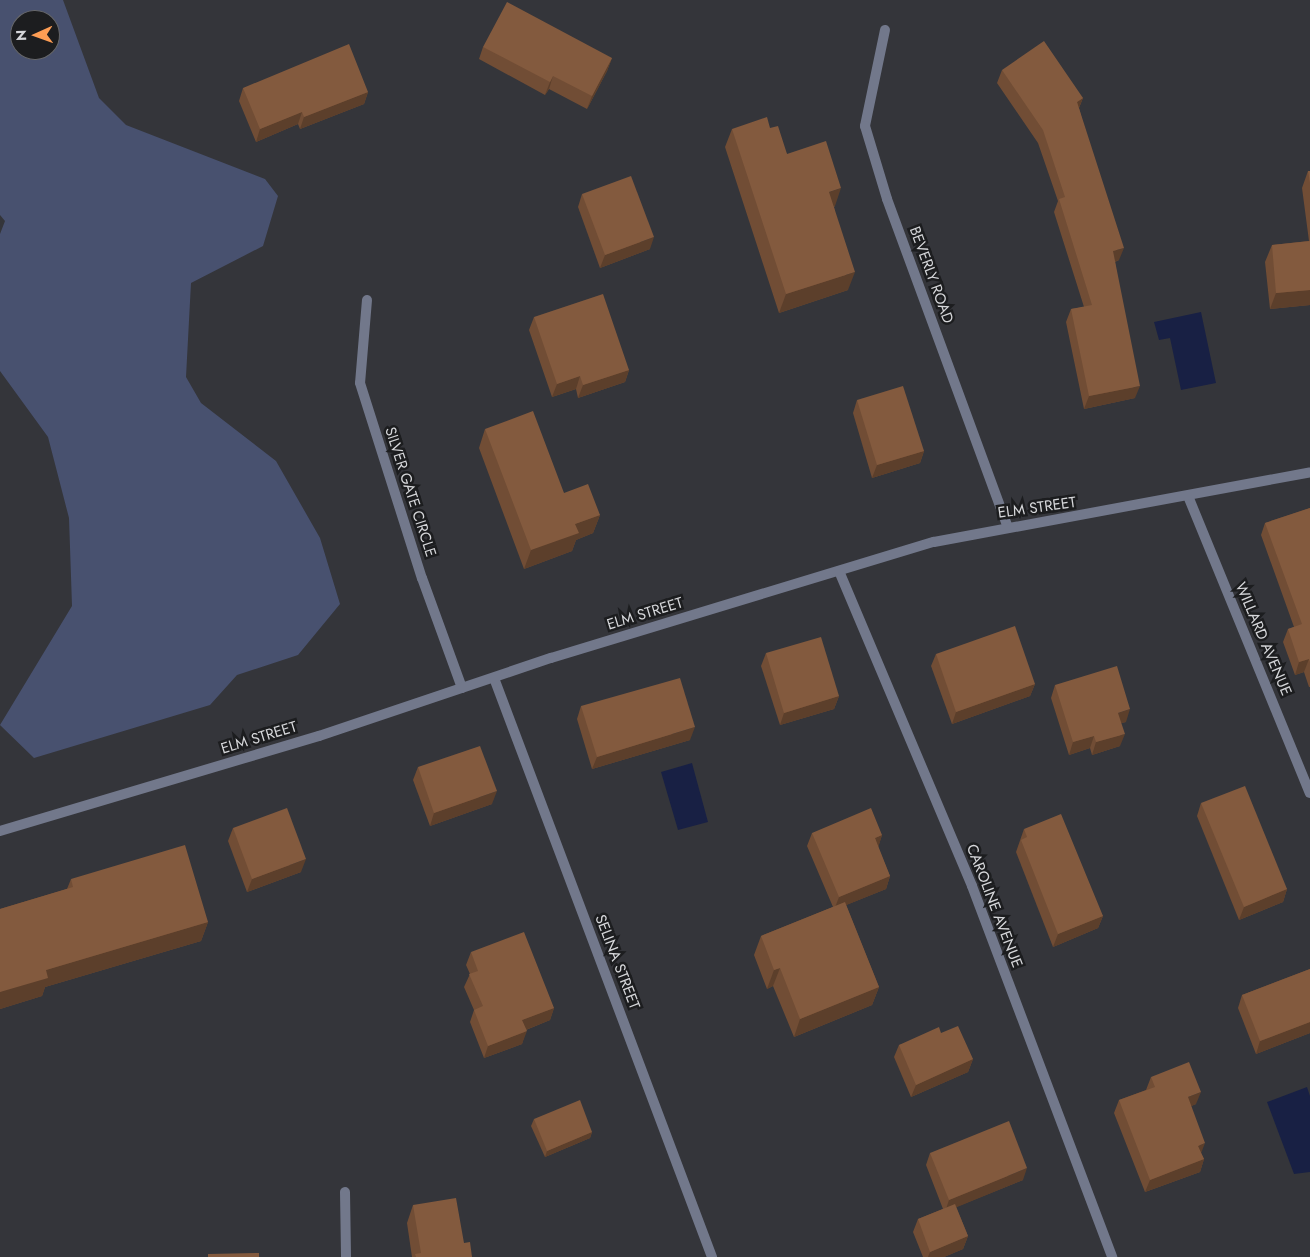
<!DOCTYPE html>
<html>
<head>
<meta charset="utf-8">
<style>
	body { margin:0 }
	#map { position:relative; width:1310px; height:1257px; overflow:hidden; background:#34353a; font-family:Jost,sans-serif }
	div>[style] { position:absolute }
	.green>* { inset:0; background:#48516f }
	.water>* { inset:0; background:#182044 }
	.street>* { height:10px; margin:-5px; padding:0 5px; transform-origin:5px; border-radius:5px; background:#72788b }
	.wall>* { inset:0; background:#714d35 }
	.shaded-wall>* { inset:0; background:#5c3f2b }
	.building>* { inset:0; background:#835a3e }
	span { translate:-50% -50%; white-space:nowrap; text-align:center; line-height:1.15; -webkit-text-stroke:5px #1c1d1f; paint-order:stroke }
	.street-label { font-size:15px; color:#d6d7da }
	.north { position:absolute; left:10px; top:10px; width:50px; height:50px; box-sizing:border-box; background:#1c1d1f; border:1px solid #66676a; border-radius:50%; rotate:268deg; font-size:14px; font-weight:700; line-height:20px; text-align:center; color:#d6d7da }
	.north::after { content:''; display:block; margin:auto; width:18px; height:22px; background:#fd9d54; clip-path:polygon(50% 0,100% 100%,50% 72%,0 100%) }
</style>
</head>
<body>
<div id="map">
	<div class="green">
		<i style="clip-path:polygon(evenodd,0 0,63px 0,99px 98px,126px 125px,265px 179px,278px 196px,263px 246px,191px 283px,186px 377px,201px 403px,276px 461px,320px 538px,340px 604px,298px 655px,237px 675px,210px 705px,34px 758px,0 725px,72px 606px,69px 518px,48px 437px,0 371px,0 234px,5px 221px,0 215px,0 0,20px 20px,50px 20px,50px 50px,20px 50px,20px 20px)"></i>
	</div>
	<div class="water">
		<i style="clip-path:polygon(1201px 312px,1216px 383px,1181px 390px,1170px 338px,1159px 340px,1154px 322px)"></i>
		<i style="clip-path:polygon(692px 763px,708px 822px,678px 830px,661px 772px)"></i>
		<i style="clip-path:polygon(1307px 1087px,1310px 1096px,1310px 1172px,1294px 1174px,1267px 1102px)"></i>
	</div>
	<div class="street">
		<i style="left:885px;top:30px;width:98px;rotate:101.8deg"></i>
		<i style="left:865px;top:126px;width:76px;rotate:73.2deg"></i>
		<i style="left:887px;top:199px;width:348px;rotate:69.8deg"></i>
		<i style="left:367px;top:300px;width:83px;rotate:94.8deg"></i>
		<i style="left:360px;top:383px;width:205px;rotate:72.4deg"></i>
		<i style="left:422px;top:578px;width:117px;rotate:70deg"></i>
		<i style="left:1188px;top:496px;width:321px;rotate:67.7deg"></i>
		<i style="left:839px;top:571px;width:342px;rotate:67.1deg"></i>
		<i style="left:972px;top:886px;width:397px;rotate:69.3deg"></i>
		<i style="left:494px;top:678px;width:619px;rotate:69.37deg"></i>
		<i style="left:0;top:831px;width:333px;rotate:-16.6deg"></i>
		<i style="left:319px;top:736px;width:245px;rotate:-18.6deg"></i>
		<i style="left:551px;top:658px;width:400px;rotate:-16.9deg"></i>
		<i style="left:934px;top:542px;width:382px;rotate:-10.5deg"></i>
		<i style="left:345px;top:1192px;width:65px;rotate:89.1deg"></i>
	</div>
	<div class="wall">
		<i style="clip-path:polygon(483px 47px,612px 58px,607px 71px,587px 109px,549px 89px,545px 95px,479px 59px)"></i>
		<i style="clip-path:polygon(1002px 70px,1083px 98px,1079px 108px,1119px 260px,1115px 262px,1135px 398px,1084px 409px,1066px 322px,1071px 309px,1084px 307px,1054px 212px,1058px 201px,1038px 143px,997px 83px)"></i>
		<i style="clip-path:polygon(243px 88px,368px 92px,364px 104px,300px 129px,298px 124px,256px 142px,239px 101px)"></i>
		<i style="clip-path:polygon(770px 128px,787px 154px,835px 206px,834px 207px,848px 290px,779px 313px,725px 147px,732px 129px)"></i>
		<i style="clip-path:polygon(1308px 171px,1310px 171px,1310px 305px,1270px 309px,1265px 262px,1272px 245px,1309px 241px,1302px 188px)"></i>
		<i style="clip-path:polygon(582px 194px,650px 249px,600px 268px,578px 207px)"></i>
		<i style="clip-path:polygon(534px 317px,629px 370px,625px 382px,578px 398px,576px 389px,552px 397px,529px 330px)"></i>
		<i style="clip-path:polygon(857px 400px,924px 451px,920px 463px,872px 478px,853px 413px)"></i>
		<i style="clip-path:polygon(485px 429px,564px 493px,600px 515px,593px 533px,576px 540px,572px 551px,524px 569px,479px 448px)"></i>
		<i style="clip-path:polygon(1310px 508px,1310px 687px,1309px 687px,1304px 672px,1295px 675px,1283px 642px,1288px 629px,1294px 627px,1261px 535px,1265px 523px)"></i>
		<i style="clip-path:polygon(766px 653px,839px 696px,834px 709px,780px 725px,761px 666px)"></i>
		<i style="clip-path:polygon(936px 654px,1035px 684px,1030px 696px,952px 724px,931px 666px)"></i>
		<i style="clip-path:polygon(1055px 685px,1126px 722px,1121px 723px,1120px 746px,1092px 755px,1090px 748px,1069px 755px,1051px 698px)"></i>
		<i style="clip-path:polygon(581px 706px,690px 740px,592px 769px,577px 719px)"></i>
		<i style="clip-path:polygon(418px 767px,492px 804px,430px 826px,413px 780px)"></i>
		<i style="clip-path:polygon(1201px 803px,1287px 889px,1283px 902px,1239px 920px,1197px 816px)"></i>
		<i style="clip-path:polygon(233px 828px,301px 872px,247px 892px,228px 841px)"></i>
		<i style="clip-path:polygon(1024px 829px,1103px 916px,1098px 928px,1053px 947px,1016px 852px)"></i>
		<i style="clip-path:polygon(812px 833px,882px 835px,878px 847px,890px 876px,886px 889px,846px 905px,879px 987px,872px 1005px,794px 1037px,773px 986px,767px 989px,754px 955px,761px 936px,833px 907px,807px 846px)"></i>
		<i style="clip-path:polygon(71px 879px,208px 922px,201px 941px,45px 987px,42px 996px,0 1009px,0 909px,67px 889px)"></i>
		<i style="clip-path:polygon(471px 952px,554px 1008px,550px 1020px,526px 1030px,522px 1044px,484px 1058px,470px 1022px,474px 1010px,464px 987px,470px 974px,466px 965px)"></i>
		<i style="clip-path:polygon(1310px 969px,1310px 1033px,1256px 1054px,1238px 1008px,1242px 995px)"></i>
		<i style="clip-path:polygon(941px 1033px,973px 1059px,968px 1072px,911px 1097px,894px 1057px,899px 1045px)"></i>
		<i style="clip-path:polygon(1151px 1077px,1196px 1104px,1191px 1106px,1201px 1153px,1204px 1159px,1200px 1172px,1145px 1192px,1114px 1113px,1119px 1100px,1146px 1090px)"></i>
		<i style="clip-path:polygon(534px 1119px,592px 1132px,590px 1138px,545px 1157px,531px 1126px)"></i>
		<i style="clip-path:polygon(930px 1153px,1023px 1180px,956px 1207px,968px 1236px,963px 1249px,944px 1257px,923px 1257px,913px 1232px,918px 1219px,943px 1209px,926px 1165px)"></i>
		<i style="clip-path:polygon(413px 1205px,464px 1243px,472px 1257px,412px 1257px,407px 1223px)"></i>
	</div>
	<div class="shaded-wall">
		<i style="clip-path:polygon(612px 58px,607px 71px,587px 109px,592px 96px)"></i>
		<i style="clip-path:polygon(553px 76px,549px 89px,545px 95px,550px 82px)"></i>
		<i style="clip-path:polygon(368px 92px,364px 104px,300px 129px,304px 117px)"></i>
		<i style="clip-path:polygon(1083px 98px,1078px 110px,1077px 102px)"></i>
		<i style="clip-path:polygon(302px 112px,298px 124px,256px 142px,260px 129px)"></i>
		<i style="clip-path:polygon(841px 188px,835px 206px,822px 210px,829px 192px)"></i>
		<i style="clip-path:polygon(654px 237px,650px 249px,600px 268px,605px 255px)"></i>
		<i style="clip-path:polygon(1124px 248px,1119px 260px,1108px 264px,1113px 251px)"></i>
		<i style="clip-path:polygon(855px 272px,848px 290px,779px 313px,786px 294px)"></i>
		<i style="clip-path:polygon(1310px 290px,1310px 305px,1270px 309px,1276px 293px)"></i>
		<i style="clip-path:polygon(629px 370px,625px 382px,578px 398px,583px 385px)"></i>
		<i style="clip-path:polygon(580px 376px,576px 389px,552px 397px,557px 384px)"></i>
		<i style="clip-path:polygon(1140px 386px,1135px 398px,1084px 409px,1089px 396px)"></i>
		<i style="clip-path:polygon(924px 451px,920px 463px,872px 478px,877px 465px)"></i>
		<i style="clip-path:polygon(600px 515px,593px 533px,576px 540px,572px 551px,524px 569px,531px 550px,575px 524px)"></i>
		<i style="clip-path:polygon(1309px 659px,1304px 672px,1295px 675px,1299px 662px)"></i>
		<i style="clip-path:polygon(1035px 684px,1030px 696px,952px 724px,956px 712px)"></i>
		<i style="clip-path:polygon(839px 696px,834px 709px,780px 725px,784px 713px)"></i>
		<i style="clip-path:polygon(1130px 709px,1126px 722px,1113px 725px,1118px 713px)"></i>
		<i style="clip-path:polygon(695px 727px,690px 740px,592px 769px,597px 757px)"></i>
		<i style="clip-path:polygon(1125px 734px,1120px 746px,1092px 755px,1096px 742px)"></i>
		<i style="clip-path:polygon(1094px 736px,1090px 748px,1069px 755px,1073px 742px)"></i>
		<i style="clip-path:polygon(497px 791px,492px 804px,430px 826px,434px 813px)"></i>
		<i style="clip-path:polygon(882px 835px,878px 848px,875px 838px)"></i>
		<i style="clip-path:polygon(306px 859px,301px 872px,247px 892px,252px 879px)"></i>
		<i style="clip-path:polygon(890px 876px,886px 889px,834px 910px,839px 897px)"></i>
		<i style="clip-path:polygon(1287px 889px,1283px 902px,1239px 920px,1244px 907px)"></i>
		<i style="clip-path:polygon(1103px 916px,1098px 928px,1053px 947px,1058px 934px)"></i>
		<i style="clip-path:polygon(208px 922px,201px 941px,45px 987px,42px 996px,0 1009px,0 992px,46px 970px)"></i>
		<i style="clip-path:polygon(780px 968px,773px 986px,767px 989px,774px 970px)"></i>
		<i style="clip-path:polygon(879px 987px,872px 1005px,794px 1037px,800px 1019px)"></i>
		<i style="clip-path:polygon(554px 1008px,550px 1020px,518px 1033px,522px 1020px)"></i>
		<i style="clip-path:polygon(1310px 1022px,1310px 1033px,1256px 1054px,1260px 1041px)"></i>
		<i style="clip-path:polygon(527px 1031px,522px 1044px,484px 1058px,488px 1046px)"></i>
		<i style="clip-path:polygon(973px 1059px,968px 1072px,911px 1097px,916px 1085px)"></i>
		<i style="clip-path:polygon(1201px 1092px,1196px 1104px,1183px 1110px,1188px 1097px)"></i>
		<i style="clip-path:polygon(592px 1132px,590px 1138px,545px 1157px,547px 1151px)"></i>
		<i style="clip-path:polygon(1205px 1143px,1200px 1156px,1198px 1146px)"></i>
		<i style="clip-path:polygon(1204px 1159px,1200px 1172px,1145px 1192px,1150px 1180px)"></i>
		<i style="clip-path:polygon(1027px 1168px,1023px 1180px,945px 1212px,949px 1200px)"></i>
		<i style="clip-path:polygon(968px 1236px,963px 1249px,944px 1257px,928px 1257px,930px 1252px)"></i>
	</div>
	<div class="building">
		<i style="clip-path:polygon(507px 2px,612px 58px,592px 96px,553px 76px,550px 82px,483px 47px)"></i>
		<i style="clip-path:polygon(1044px 41px,1083px 98px,1077px 102px,1124px 248px,1113px 251px,1140px 386px,1089px 396px,1071px 309px,1092px 305px,1059px 199px,1065px 197px,1043px 130px,1002px 70px)"></i>
		<i style="clip-path:polygon(349px 44px,368px 92px,304px 117px,302px 112px,260px 129px,243px 88px)"></i>
		<i style="clip-path:polygon(767px 117px,770px 128px,778px 126px,787px 154px,826px 141px,841px 188px,829px 192px,855px 272px,786px 294px,732px 129px)"></i>
		<i style="clip-path:polygon(1308px 171px,1310px 171px,1310px 183px)"></i>
		<i style="clip-path:polygon(631px 176px,654px 237px,605px 255px,582px 194px)"></i>
		<i style="clip-path:polygon(1310px 241px,1310px 290px,1276px 293px,1272px 245px)"></i>
		<i style="clip-path:polygon(603px 294px,629px 370px,583px 385px,580px 376px,557px 384px,534px 317px)"></i>
		<i style="clip-path:polygon(903px 386px,924px 451px,877px 465px,857px 400px)"></i>
		<i style="clip-path:polygon(533px 411px,564px 493px,588px 484px,600px 515px,575px 524px,579px 533px,531px 550px,485px 429px)"></i>
		<i style="clip-path:polygon(1310px 508px,1310px 662px,1309px 659px,1299px 662px,1288px 629px,1302px 624px,1265px 523px)"></i>
		<i style="clip-path:polygon(1015px 626px,1035px 684px,956px 712px,936px 654px)"></i>
		<i style="clip-path:polygon(821px 637px,839px 696px,784px 713px,766px 653px)"></i>
		<i style="clip-path:polygon(1117px 666px,1130px 709px,1118px 713px,1125px 734px,1096px 742px,1094px 736px,1073px 742px,1055px 685px)"></i>
		<i style="clip-path:polygon(680px 678px,695px 727px,597px 757px,581px 706px)"></i>
		<i style="clip-path:polygon(480px 746px,497px 791px,434px 813px,418px 767px)"></i>
		<i style="clip-path:polygon(1245px 786px,1287px 889px,1244px 907px,1201px 803px)"></i>
		<i style="clip-path:polygon(287px 808px,306px 859px,252px 879px,233px 828px)"></i>
		<i style="clip-path:polygon(871px 808px,882px 835px,875px 838px,890px 876px,839px 897px,812px 833px)"></i>
		<i style="clip-path:polygon(1061px 814px,1103px 916px,1058px 934px,1021px 840px,1027px 837px,1024px 829px)"></i>
		<i style="clip-path:polygon(185px 845px,208px 922px,46px 970px,48px 978px,0 992px,0 909px,73px 887px,71px 879px)"></i>
		<i style="clip-path:polygon(845px 902px,879px 987px,800px 1019px,780px 968px,774px 970px,761px 936px)"></i>
		<i style="clip-path:polygon(524px 932px,554px 1008px,522px 1020px,527px 1031px,488px 1046px,474px 1010px,483px 1006px,469px 974px,478px 971px,471px 952px)"></i>
		<i style="clip-path:polygon(1310px 969px,1310px 1022px,1260px 1041px,1242px 995px)"></i>
		<i style="clip-path:polygon(958px 1026px,973px 1059px,916px 1085px,899px 1045px,939px 1027px,941px 1033px)"></i>
		<i style="clip-path:polygon(1189px 1062px,1201px 1092px,1188px 1097px,1205px 1143px,1198px 1146px,1204px 1159px,1150px 1180px,1119px 1100px,1155px 1087px,1151px 1077px)"></i>
		<i style="clip-path:polygon(580px 1100px,592px 1132px,547px 1151px,534px 1119px)"></i>
		<i style="clip-path:polygon(1009px 1121px,1027px 1168px,949px 1200px,930px 1153px)"></i>
		<i style="clip-path:polygon(456px 1198px,464px 1243px,470px 1242px,472px 1257px,416px 1257px,415px 1254px,421px 1253px,413px 1205px)"></i>
		<i style="clip-path:polygon(955px 1204px,968px 1236px,930px 1252px,918px 1219px)"></i>
		<i style="clip-path:polygon(259px 1253px,259px 1257px,208px 1257px,208px 1254px)"></i>
	</div>
	<div class="street-label">
		<span style="left:931px;top:275px;rotate:70deg">BEVERLY ROAD</span>
		<span style="left:410px;top:492px;rotate:72deg">SILVER GATE CIRCLE</span>
		<span style="left:1037px;top:508px;rotate:-8deg">ELM STREET</span>
		<span style="left:645px;top:614px;rotate:-17deg">ELM STREET</span>
		<span style="left:1263px;top:639px;rotate:67deg">WILLARD AVENUE</span>
		<span style="left:259px;top:738px;rotate:-17deg">ELM STREET</span>
		<span style="left:994px;top:906px;rotate:69deg">CAROLINE AVENUE</span>
		<span style="left:617px;top:962px;rotate:69deg">SELINA STREET</span>
	</div>
	<div class="north">N</div>
</div>
</body>
</html>
